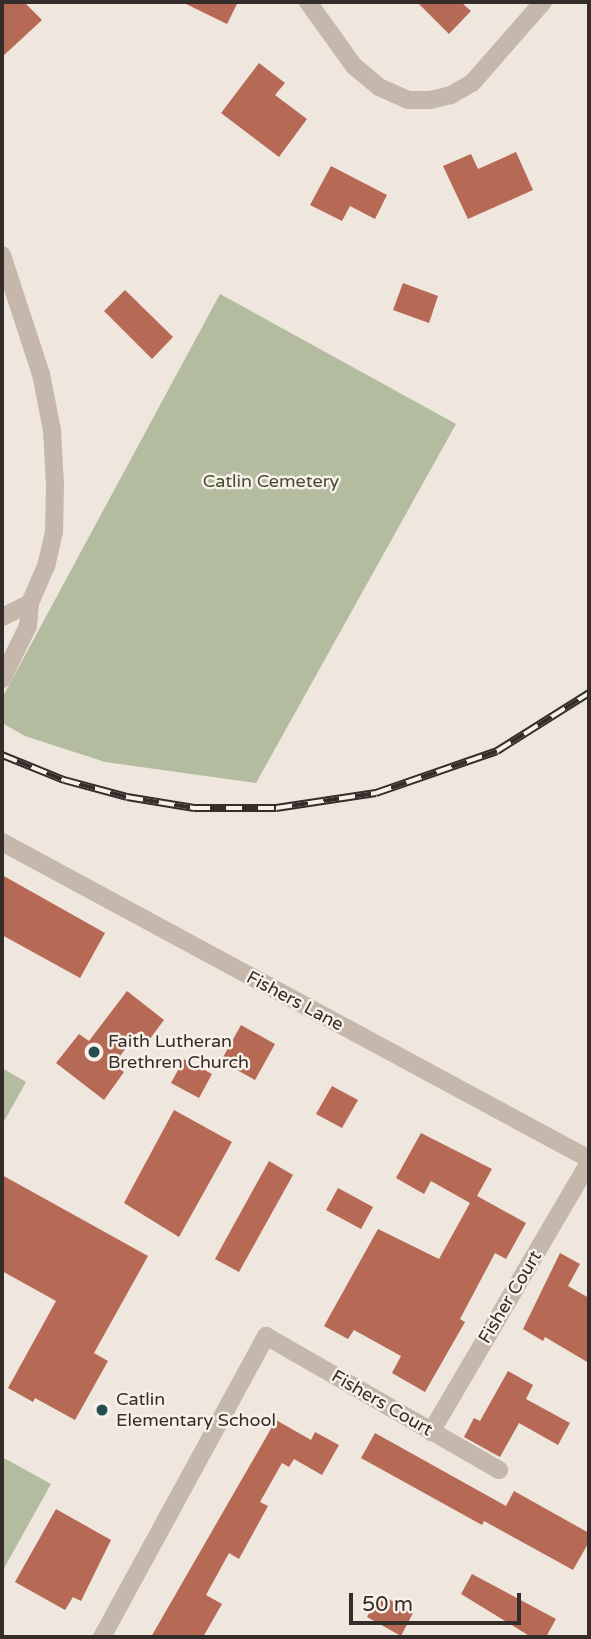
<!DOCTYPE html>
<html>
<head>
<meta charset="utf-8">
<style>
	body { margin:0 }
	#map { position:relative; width:591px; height:1639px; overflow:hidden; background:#efe6de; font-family:"Varela Round",sans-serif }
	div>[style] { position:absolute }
	.green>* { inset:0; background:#b3bc9f }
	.building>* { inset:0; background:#b66a55 }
	.minor>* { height:18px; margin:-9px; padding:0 9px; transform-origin:9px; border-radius:9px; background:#c5b7ab }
	.tertiary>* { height:18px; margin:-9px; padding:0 9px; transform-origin:9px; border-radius:9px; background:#c5b7ab }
	.rail>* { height:8px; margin-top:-4px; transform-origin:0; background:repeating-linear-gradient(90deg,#f7f1e9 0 16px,#342d29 0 32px); box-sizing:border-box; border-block:2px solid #342d29 }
	.dots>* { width:19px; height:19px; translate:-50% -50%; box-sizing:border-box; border:4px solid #f7f1e9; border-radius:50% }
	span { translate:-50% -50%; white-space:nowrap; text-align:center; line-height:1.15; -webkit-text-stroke:5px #f7f1e9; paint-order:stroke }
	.park-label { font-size:18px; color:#444f30 }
	.street-label { font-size:18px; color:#342d29 }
	.poi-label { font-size:18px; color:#342d29 }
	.left { translate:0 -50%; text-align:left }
	.frame { position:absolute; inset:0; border:4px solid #342d29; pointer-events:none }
	.scale { position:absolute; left:349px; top:1593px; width:172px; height:32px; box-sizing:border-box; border:4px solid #342d29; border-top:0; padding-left:9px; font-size:21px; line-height:24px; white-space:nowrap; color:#342d29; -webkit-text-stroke:5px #f7f1e9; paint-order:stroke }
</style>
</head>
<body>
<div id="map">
	<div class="green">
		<i style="clip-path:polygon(220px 294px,456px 424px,256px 783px,105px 762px,25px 736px,2px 723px,2px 698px)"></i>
		<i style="clip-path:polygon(2px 1068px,26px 1082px,2px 1125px)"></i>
		<i style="clip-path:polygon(2px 1457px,51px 1484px,3px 1570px,2px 1570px)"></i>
	</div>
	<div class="building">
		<i style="clip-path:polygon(2px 2px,24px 2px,42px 20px,2px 57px)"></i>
		<i style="clip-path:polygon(182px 2px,238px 2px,227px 24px)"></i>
		<i style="clip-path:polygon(417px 2px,461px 2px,471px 11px,449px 34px)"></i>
		<i style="clip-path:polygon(259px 63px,285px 83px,275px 95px,307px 119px,279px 157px,221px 113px)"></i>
		<i style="clip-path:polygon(516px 152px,533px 190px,468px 219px,443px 166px,471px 154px,478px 169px)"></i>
		<i style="clip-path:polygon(331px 166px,387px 195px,375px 219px,350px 206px,342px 221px,310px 205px)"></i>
		<i style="clip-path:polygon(403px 283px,438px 296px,429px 323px,393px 310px)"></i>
		<i style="clip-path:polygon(125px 290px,173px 337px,152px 359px,104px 311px)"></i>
		<i style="clip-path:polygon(2px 875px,105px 933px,80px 978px,2px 935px)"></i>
		<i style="clip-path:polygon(127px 991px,164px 1020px,149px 1040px,138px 1032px,114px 1064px,124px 1072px,104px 1100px,56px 1063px,79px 1034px,89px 1041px)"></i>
		<i style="clip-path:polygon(241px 1025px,275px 1044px,255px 1080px,221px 1061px)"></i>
		<i style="clip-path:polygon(184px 1059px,212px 1074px,199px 1098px,171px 1083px)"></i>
		<i style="clip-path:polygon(332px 1086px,358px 1100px,342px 1128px,316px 1114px)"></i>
		<i style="clip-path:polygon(174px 1110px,232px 1142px,179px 1237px,124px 1203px)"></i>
		<i style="clip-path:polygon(421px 1133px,492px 1169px,477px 1196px,526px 1223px,506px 1259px,495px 1253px,460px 1319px,465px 1322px,425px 1392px,392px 1373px,401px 1356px,354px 1330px,348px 1339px,324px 1326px,378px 1229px,439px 1259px,470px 1203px,431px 1181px,424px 1194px,396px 1178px)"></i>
		<i style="clip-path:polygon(269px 1161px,293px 1175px,239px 1272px,215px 1259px)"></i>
		<i style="clip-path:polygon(2px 1175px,148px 1256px,94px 1353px,108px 1361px,75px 1420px,35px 1398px,33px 1402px,8px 1388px,56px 1301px,2px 1271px)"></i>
		<i style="clip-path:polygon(338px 1188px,373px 1207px,361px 1229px,326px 1210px)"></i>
		<i style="clip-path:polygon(560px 1253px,580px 1264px,568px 1286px,589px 1298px,589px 1363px,545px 1337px,543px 1341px,523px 1329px)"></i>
		<i style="clip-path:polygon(508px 1371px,533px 1385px,526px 1399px,570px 1423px,558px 1445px,519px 1423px,500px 1457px,464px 1437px,474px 1418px,480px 1421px)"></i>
		<i style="clip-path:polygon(276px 1420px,311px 1440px,315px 1432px,339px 1445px,322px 1475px,294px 1459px,289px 1467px,282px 1463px,260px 1502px,268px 1506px,239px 1559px,229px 1553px,206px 1595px,222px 1604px,203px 1637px,151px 1637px)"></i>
		<i style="clip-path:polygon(375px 1433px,506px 1506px,514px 1491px,589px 1533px,589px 1542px,573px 1570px,484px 1521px,482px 1525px,361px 1458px)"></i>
		<i style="clip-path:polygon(56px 1509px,111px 1540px,81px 1601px,73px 1597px,65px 1610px,15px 1582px)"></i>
		<i style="clip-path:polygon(472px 1574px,556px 1619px,546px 1637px,531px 1637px,461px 1594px)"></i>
		<i style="clip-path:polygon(380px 1594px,413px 1613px,401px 1636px,367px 1617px)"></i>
	</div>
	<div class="minor">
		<i style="left:308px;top:2px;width:79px;rotate:54.3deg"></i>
		<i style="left:354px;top:66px;width:33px;rotate:40deg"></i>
		<i style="left:379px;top:87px;width:32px;rotate:24deg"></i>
		<i style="left:408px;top:100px;width:22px"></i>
		<i style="left:430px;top:100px;width:22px;rotate:-13deg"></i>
		<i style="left:451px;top:95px;width:24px;rotate:-30deg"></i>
		<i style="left:472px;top:83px;width:108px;rotate:-48.8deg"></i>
		<i style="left:2px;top:255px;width:125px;rotate:71.9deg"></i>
		<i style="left:41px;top:374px;width:57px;rotate:78.9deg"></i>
		<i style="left:52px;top:430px;width:55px;rotate:86.9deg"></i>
		<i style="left:55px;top:485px;width:47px;rotate:91.2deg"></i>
		<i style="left:54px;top:532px;width:35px;rotate:103deg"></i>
		<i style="left:46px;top:566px;width:40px;rotate:113.4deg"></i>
		<i style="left:30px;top:603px;width:31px;rotate:153deg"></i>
		<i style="left:2px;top:679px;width:59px;rotate:-63.9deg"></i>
		<i style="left:28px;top:626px;width:23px;rotate:-85deg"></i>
		<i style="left:431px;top:1432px;width:312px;rotate:-59.6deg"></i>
		<i style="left:102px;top:1637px;width:343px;rotate:-61.4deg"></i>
		<i style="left:266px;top:1336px;width:269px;rotate:29.9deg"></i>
	</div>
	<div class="tertiary">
		<i style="left:2px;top:842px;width:667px;rotate:28.37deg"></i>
	</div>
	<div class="rail">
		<i style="left:2px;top:755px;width:67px;rotate:22deg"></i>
		<i style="left:64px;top:780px;width:65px;rotate:15.1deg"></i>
		<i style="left:127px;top:797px;width:68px;rotate:9.3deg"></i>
		<i style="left:194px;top:808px;width:82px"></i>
		<i style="left:276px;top:808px;width:101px;rotate:-8.5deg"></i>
		<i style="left:376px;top:793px;width:128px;rotate:-19.1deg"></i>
		<i style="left:497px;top:751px;width:109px;rotate:-32.2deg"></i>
	</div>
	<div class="dots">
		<i style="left:94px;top:1052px;background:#244e50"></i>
		<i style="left:102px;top:1410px;background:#244e50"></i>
	</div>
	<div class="park-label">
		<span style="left:271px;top:481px">Catlin Cemetery</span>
	</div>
	<div class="street-label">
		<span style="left:295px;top:1001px;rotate:28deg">Fishers Lane</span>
		<span style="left:510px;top:1297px;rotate:-59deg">Fisher Court</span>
		<span style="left:382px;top:1403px;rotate:30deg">Fishers Court</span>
	</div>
	<div class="poi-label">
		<span class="left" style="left:108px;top:1052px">Faith Lutheran<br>Brethren Church</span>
		<span class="left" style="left:116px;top:1410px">Catlin<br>Elementary School</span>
	</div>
	<div class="frame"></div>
	<div class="scale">50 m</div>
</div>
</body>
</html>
